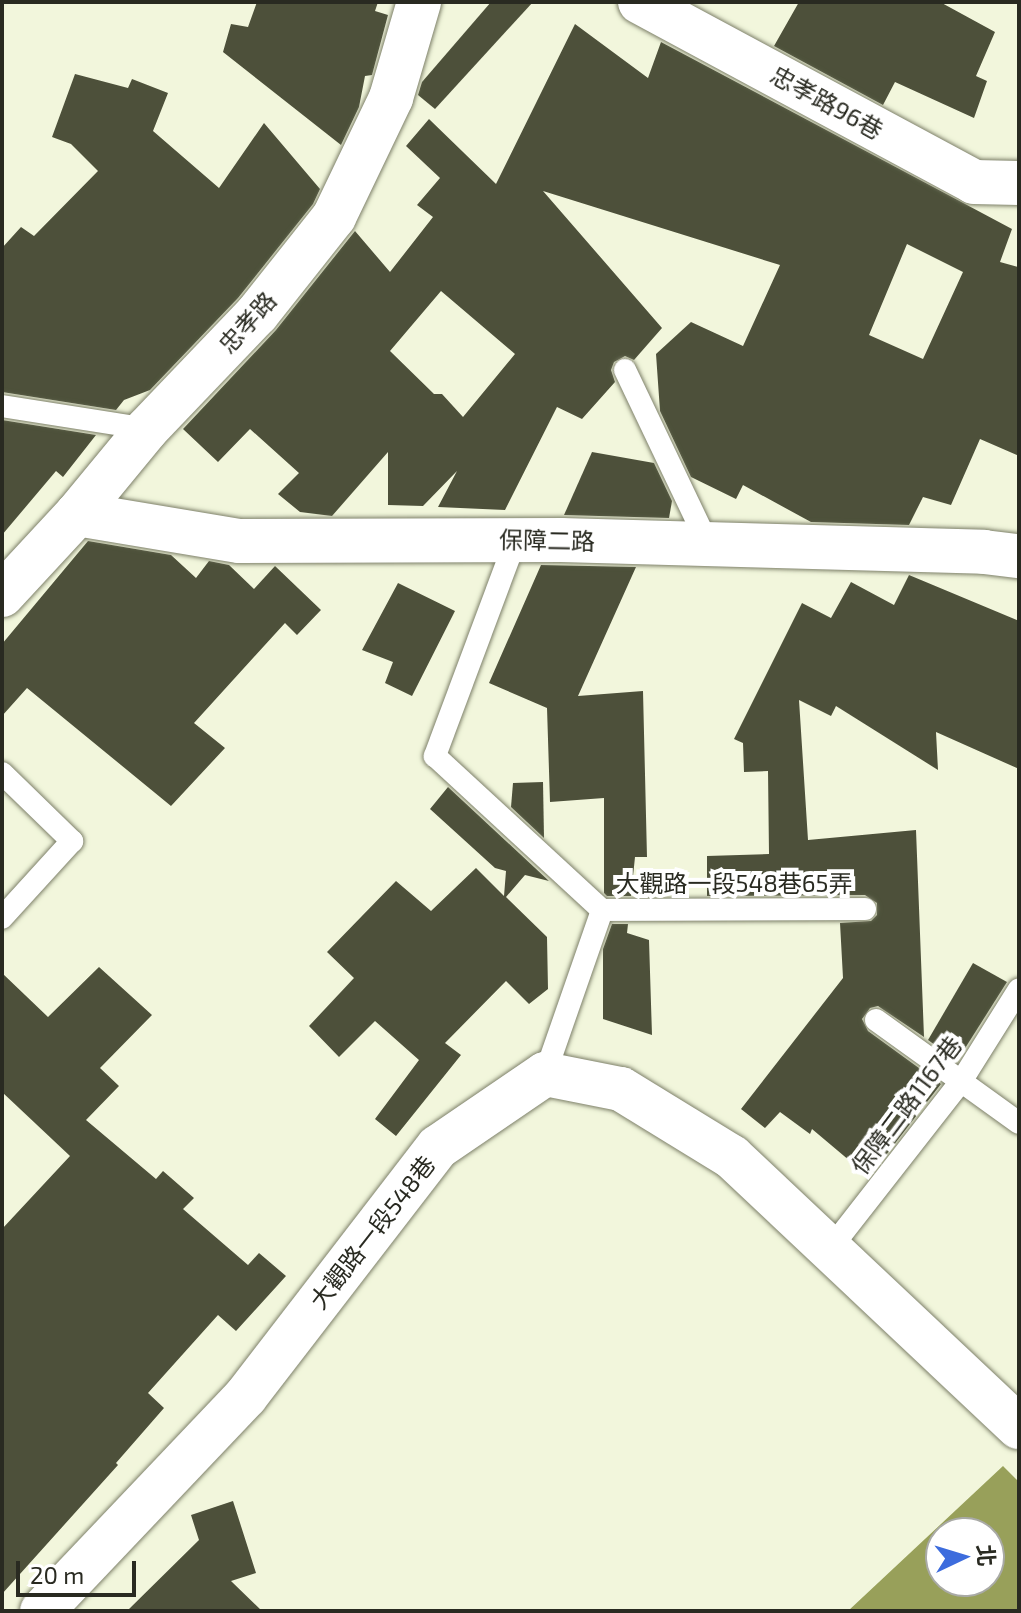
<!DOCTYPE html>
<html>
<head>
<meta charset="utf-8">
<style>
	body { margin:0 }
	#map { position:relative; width:1021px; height:1613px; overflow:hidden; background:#f2f6dc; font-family:"Exo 2","Noto Sans TC",sans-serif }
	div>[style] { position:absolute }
	.water>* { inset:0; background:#98a05a }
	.building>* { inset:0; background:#4d503a }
	.roads { filter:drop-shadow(0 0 2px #7d8069) drop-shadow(0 0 2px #7d8069) }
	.service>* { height:22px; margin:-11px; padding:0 11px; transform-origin:11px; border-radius:11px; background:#fff }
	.minor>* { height:44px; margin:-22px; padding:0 22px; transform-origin:22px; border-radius:22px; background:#fff }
	.tertiary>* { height:44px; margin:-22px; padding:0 22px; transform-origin:22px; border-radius:22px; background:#fff }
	span { translate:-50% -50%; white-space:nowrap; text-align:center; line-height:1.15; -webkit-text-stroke:8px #fff; paint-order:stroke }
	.street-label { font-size:24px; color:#292a21 }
	.frame { position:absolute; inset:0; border:4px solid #292a21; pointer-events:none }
	.north { position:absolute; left:925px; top:1517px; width:80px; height:80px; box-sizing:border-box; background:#fff; border:2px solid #a9aaa6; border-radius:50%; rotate:86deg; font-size:22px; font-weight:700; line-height:32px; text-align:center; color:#292a21 }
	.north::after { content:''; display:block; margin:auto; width:28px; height:36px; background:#3d6cdd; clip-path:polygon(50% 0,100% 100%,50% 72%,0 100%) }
	.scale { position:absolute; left:16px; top:1561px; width:120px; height:36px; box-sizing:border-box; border:4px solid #292a21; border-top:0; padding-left:10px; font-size:24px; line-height:28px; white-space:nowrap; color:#292a21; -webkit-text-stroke:6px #fff; paint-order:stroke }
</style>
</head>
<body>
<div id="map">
	<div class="water">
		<i style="clip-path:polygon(evenodd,1003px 1466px,1019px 1482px,1019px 1611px,848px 1611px,1003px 1466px,941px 1533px,989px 1533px,989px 1581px,941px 1581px,941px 1533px)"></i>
	</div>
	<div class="building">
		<i style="clip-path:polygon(257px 2px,378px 2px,375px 11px,388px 15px,372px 75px,365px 76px,359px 107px,341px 145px,223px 52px,231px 24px,248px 27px)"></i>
		<i style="clip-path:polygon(491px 2px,533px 2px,435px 109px,418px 95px,422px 82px)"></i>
		<i style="clip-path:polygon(799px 2px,940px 2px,995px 32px,976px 76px,987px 81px,974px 118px,895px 82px,883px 105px,774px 46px)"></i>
		<i style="clip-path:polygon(evenodd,575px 24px,648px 78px,661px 42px,1012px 229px,1000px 262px,1018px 267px,1019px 456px,980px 439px,951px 505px,923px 497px,909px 525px,811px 522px,743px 485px,736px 499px,691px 477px,660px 411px,656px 354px,691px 322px,743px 346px,780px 265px,543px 191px,662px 328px,634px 360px,625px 356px,614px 362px,611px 370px,615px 382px,582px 419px,557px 407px,505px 510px,438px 507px,457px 471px,423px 506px,388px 505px,388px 452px,332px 516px,300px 512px,278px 494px,299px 473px,250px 429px,218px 462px,183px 429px,276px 330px,355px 231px,390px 272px,433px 217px,417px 205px,440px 178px,406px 146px,429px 119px,496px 184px,575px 24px,907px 244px,963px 272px,923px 359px,869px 335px,907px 244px,575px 24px,441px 291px,515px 354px,463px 417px,442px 394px,434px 394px,390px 351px,441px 291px)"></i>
		<i style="clip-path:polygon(75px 74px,128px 88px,132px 79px,168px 93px,153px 131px,219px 188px,264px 123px,320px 189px,313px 204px,238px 298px,150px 390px,124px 400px,116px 410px,2px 392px,2px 248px,21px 227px,34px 236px,98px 171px,71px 144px,52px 137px)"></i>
		<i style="clip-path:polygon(2px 420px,96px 435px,63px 477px,56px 471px,2px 535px)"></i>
		<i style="clip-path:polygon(592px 452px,654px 463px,672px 501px,669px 518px,564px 515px)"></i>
		<i style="clip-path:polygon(88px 541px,171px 555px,196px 578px,209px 561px,229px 565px,254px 589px,275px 566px,321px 610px,297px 635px,285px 623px,194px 723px,225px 748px,171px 806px,27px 688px,2px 716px,2px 644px)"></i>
		<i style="clip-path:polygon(541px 565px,636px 567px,578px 696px,643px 691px,647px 857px,635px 857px,631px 896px,607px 896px,604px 893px,604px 798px,550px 802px,547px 708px,489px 683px)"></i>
		<i style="clip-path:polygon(909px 575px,1019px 621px,1019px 769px,936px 732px,938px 770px,836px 706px,831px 716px,799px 700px,808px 840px,916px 830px,924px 1037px,878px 1006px,870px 1008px,862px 1019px,868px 1031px,941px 1084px,869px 1177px,812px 1129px,810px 1134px,780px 1112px,765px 1128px,741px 1109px,843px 978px,840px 923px,871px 921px,877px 915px,877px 903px,865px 895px,707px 896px,707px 856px,769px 854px,768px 771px,744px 772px,743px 743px,734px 739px,802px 603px,831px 618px,851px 582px,894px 605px)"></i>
		<i style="clip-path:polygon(398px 583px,455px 611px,412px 696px,385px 683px,393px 662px,362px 650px)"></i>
		<i style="clip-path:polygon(543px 782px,544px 838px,511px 807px,513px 783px)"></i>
		<i style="clip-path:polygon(448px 787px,549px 881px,525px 875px,506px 897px,547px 937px,548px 989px,529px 1004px,506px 981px,445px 1043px,461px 1055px,396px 1136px,375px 1119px,419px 1060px,375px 1021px,339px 1057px,309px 1026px,354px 978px,327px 952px,396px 881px,431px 911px,476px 868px,504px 896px,506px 871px,495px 868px,430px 809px)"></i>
		<i style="clip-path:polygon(612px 924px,628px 924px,627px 933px,649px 940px,652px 1035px,603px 1019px,603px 949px)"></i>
		<i style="clip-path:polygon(973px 963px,1007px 982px,957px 1061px,928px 1040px)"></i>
		<i style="clip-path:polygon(99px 967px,152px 1015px,100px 1068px,119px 1086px,86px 1120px,156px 1179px,163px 1171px,194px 1198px,183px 1209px,248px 1265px,259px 1253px,286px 1276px,236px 1331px,218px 1315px,148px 1393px,164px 1408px,116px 1463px,118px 1465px,2px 1594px,2px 1229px,70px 1156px,2px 1092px,2px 973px,48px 1017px)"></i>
		<i style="clip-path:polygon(233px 1501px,256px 1573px,231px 1581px,262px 1611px,127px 1611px,199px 1540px,191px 1515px)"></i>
	</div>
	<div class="roads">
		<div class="service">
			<i style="left:625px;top:370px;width:195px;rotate:64.5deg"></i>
			<i style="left:2px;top:406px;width:147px;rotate:9deg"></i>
			<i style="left:516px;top:539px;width:232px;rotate:110.5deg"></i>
			<i style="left:435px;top:756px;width:227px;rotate:42.7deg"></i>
			<i style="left:2px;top:773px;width:98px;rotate:44.2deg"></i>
			<i style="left:72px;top:841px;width:104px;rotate:132.3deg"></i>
			<i style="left:602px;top:910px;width:263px;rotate:-0.2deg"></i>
			<i style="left:876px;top:1020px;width:176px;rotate:35.8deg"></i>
			<i style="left:545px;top:1074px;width:174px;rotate:-70.8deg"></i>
			<i style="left:830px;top:1249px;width:214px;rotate:-52deg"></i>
			<i style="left:962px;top:1080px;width:107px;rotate:-57.9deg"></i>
		</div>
		<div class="minor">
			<i style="left:640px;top:2px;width:379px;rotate:28.3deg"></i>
			<i style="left:974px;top:182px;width:45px;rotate:1.3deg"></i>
			<i style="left:42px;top:1611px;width:296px;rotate:-46.5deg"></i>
			<i style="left:246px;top:1396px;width:314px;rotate:-52.4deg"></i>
			<i style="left:438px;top:1147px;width:130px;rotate:-34.3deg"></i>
			<i style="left:545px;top:1074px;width:77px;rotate:11.2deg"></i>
			<i style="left:621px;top:1089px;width:130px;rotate:31.5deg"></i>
			<i style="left:732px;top:1157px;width:394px;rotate:43.3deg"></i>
		</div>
		<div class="tertiary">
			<i style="left:77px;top:514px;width:164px;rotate:9.5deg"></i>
			<i style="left:239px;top:541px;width:322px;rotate:-0.2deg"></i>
			<i style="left:561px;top:540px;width:423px;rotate:1.6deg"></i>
			<i style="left:984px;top:552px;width:35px;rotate:7deg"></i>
			<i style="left:2px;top:595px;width:110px;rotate:-47.2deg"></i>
			<i style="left:77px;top:514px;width:110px;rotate:-50.5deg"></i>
			<i style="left:147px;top:429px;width:159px;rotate:-46.3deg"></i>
			<i style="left:257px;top:314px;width:124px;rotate:-51.6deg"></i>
			<i style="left:334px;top:217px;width:132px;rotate:-64.4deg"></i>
			<i style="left:391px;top:98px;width:100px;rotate:-73.7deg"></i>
		</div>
	</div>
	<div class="street-label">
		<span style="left:827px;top:102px;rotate:29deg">忠孝路96巷</span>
		<span style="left:247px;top:322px;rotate:-48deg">忠孝路</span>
		<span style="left:547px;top:540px;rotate:1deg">保障二路</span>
		<span style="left:734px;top:883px">大觀路一段548巷65弄</span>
		<span style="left:906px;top:1105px;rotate:-53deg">保障二路1167巷</span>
		<span style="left:372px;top:1232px;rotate:-52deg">大觀路一段548巷</span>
	</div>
	<div class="frame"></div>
	<div class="north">北</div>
	<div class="scale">20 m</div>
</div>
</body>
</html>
